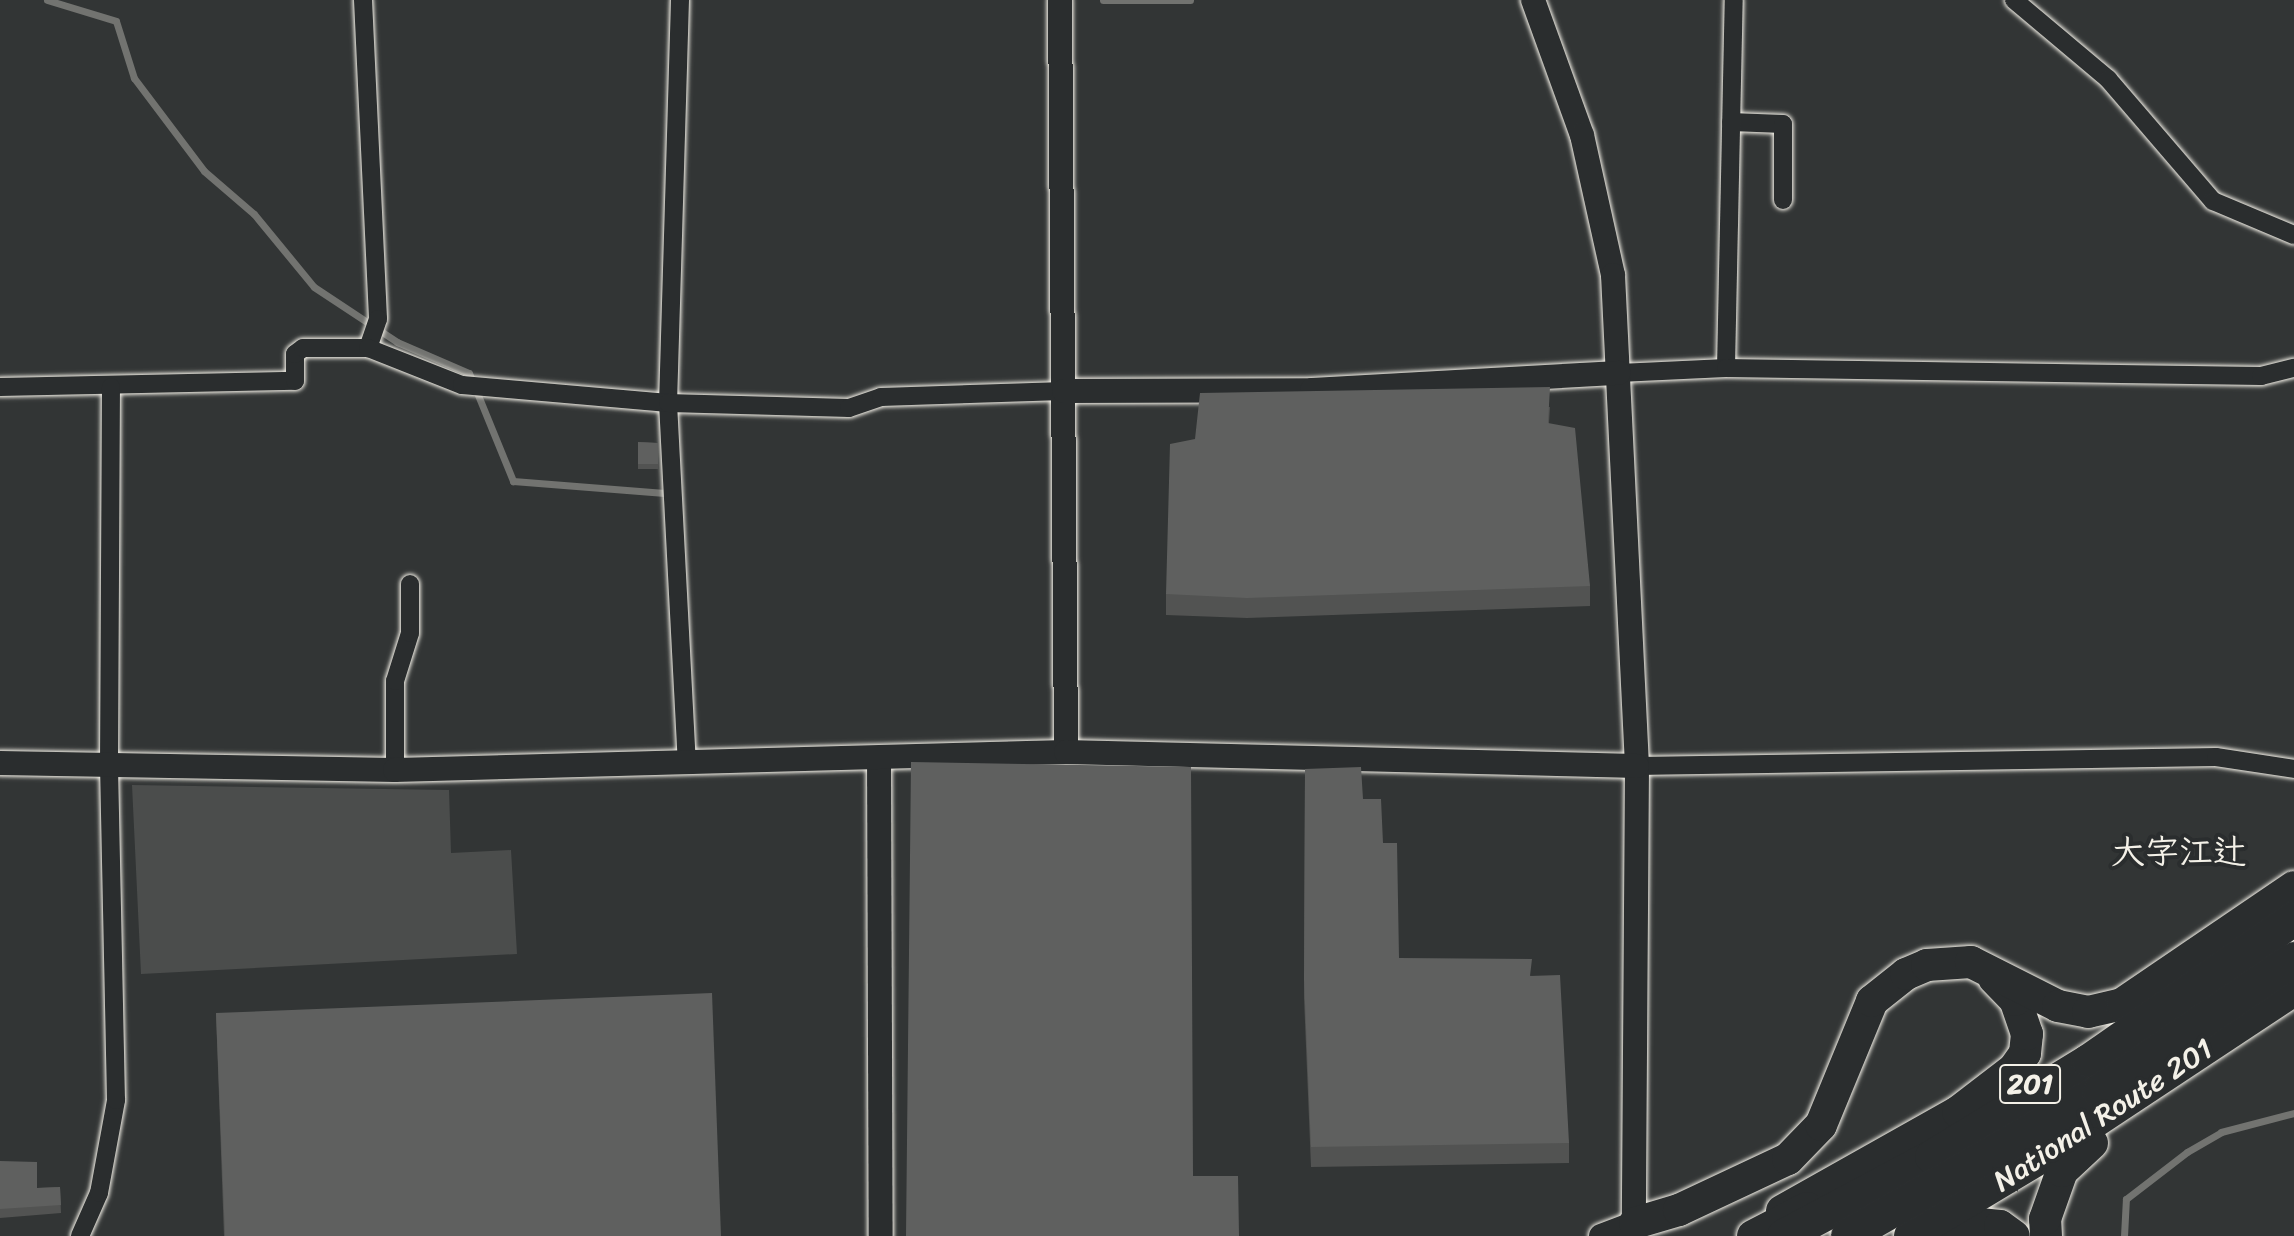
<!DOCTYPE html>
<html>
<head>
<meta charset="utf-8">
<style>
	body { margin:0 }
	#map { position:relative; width:2294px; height:1236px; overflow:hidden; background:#323535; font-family:Sriracha,"Klee One",sans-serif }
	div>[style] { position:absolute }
	.green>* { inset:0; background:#4b4d4c }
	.stream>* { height:7px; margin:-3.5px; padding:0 3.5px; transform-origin:3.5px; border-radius:3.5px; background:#727370 }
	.roads { filter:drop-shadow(0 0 2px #f4f1e8) drop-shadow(0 0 2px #f4f1e8) }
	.minor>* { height:18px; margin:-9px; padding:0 9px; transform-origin:9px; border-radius:9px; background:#2a2d2e }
	.tertiary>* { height:24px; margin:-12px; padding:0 12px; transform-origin:12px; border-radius:12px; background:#2a2d2e }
	.trunk>* { height:32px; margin:-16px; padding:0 16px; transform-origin:16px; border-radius:16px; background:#2a2d2e }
	.motorway>* { height:34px; margin:-17px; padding:0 17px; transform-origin:17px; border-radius:17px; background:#2a2d2e }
	.wall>* { inset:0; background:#525352 }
	.building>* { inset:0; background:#5f605f }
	span { translate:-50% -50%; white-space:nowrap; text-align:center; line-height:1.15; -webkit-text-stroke:8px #2a2d2e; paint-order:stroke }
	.shield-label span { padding:2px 6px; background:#2a2d2e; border:2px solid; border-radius:6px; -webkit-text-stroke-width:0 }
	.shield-label { font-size:28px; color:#f4f1e8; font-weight:700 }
	.street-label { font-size:30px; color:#f4f1e8 }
	.quarter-label { font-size:34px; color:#f4f1e8; font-weight:700 }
</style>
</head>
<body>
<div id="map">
	<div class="green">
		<i style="clip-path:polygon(132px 785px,449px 790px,451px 853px,511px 850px,517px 954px,141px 974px)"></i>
	</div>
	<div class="stream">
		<i style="left:47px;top:0;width:72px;rotate:16.9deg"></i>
		<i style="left:116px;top:21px;width:60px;rotate:72.5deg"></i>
		<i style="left:134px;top:78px;width:116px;rotate:53deg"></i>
		<i style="left:204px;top:171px;width:66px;rotate:40.7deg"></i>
		<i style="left:254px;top:214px;width:94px;rotate:50.6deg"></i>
		<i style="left:314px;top:287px;width:100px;rotate:33.5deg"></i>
		<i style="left:397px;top:342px;width:78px;rotate:23.3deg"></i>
		<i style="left:469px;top:373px;width:117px;rotate:67.8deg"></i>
		<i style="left:513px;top:481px;width:152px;rotate:4.5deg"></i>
		<i style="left:1103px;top:0;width:87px"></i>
		<i style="left:2124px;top:1236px;width:37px;rotate:-87deg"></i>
		<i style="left:2126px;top:1199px;width:77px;rotate:-37.6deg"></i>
		<i style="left:2187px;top:1152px;width:39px;rotate:-30deg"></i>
		<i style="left:2221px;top:1132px;width:75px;rotate:-14.6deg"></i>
	</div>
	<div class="roads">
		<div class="minor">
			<i style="left:363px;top:0;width:319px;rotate:87.3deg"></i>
			<i style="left:378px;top:319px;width:31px;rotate:109deg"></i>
			<i style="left:680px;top:0;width:403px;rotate:91.7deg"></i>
			<i style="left:668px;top:403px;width:362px;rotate:87deg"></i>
			<i style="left:2014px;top:0;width:123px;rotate:40deg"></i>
			<i style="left:2108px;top:79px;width:161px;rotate:49.3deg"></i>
			<i style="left:2213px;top:201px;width:88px;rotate:22.8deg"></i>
			<i style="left:1731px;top:122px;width:52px;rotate:2.2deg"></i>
			<i style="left:1783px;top:124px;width:76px;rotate:90deg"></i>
			<i style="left:1726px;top:368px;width:368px;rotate:-88.8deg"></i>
			<i style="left:1619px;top:373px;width:107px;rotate:-2.7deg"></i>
			<i style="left:1726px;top:368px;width:535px;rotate:0.86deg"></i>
			<i style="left:2261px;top:376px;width:34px;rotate:-14deg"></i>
			<i style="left:0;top:387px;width:295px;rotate:-1.2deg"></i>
			<i style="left:295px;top:381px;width:27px;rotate:-90deg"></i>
			<i style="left:295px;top:354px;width:10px;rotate:-37deg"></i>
			<i style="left:303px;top:348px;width:65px"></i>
			<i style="left:368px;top:348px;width:101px;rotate:21.5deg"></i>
			<i style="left:462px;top:385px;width:207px;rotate:5deg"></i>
			<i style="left:668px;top:403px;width:181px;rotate:1.6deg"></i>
			<i style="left:849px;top:408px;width:34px;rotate:-19deg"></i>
			<i style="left:881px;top:397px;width:183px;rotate:-1.9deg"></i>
			<i style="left:1637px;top:766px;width:579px;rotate:-0.89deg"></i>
			<i style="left:2216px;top:757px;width:79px;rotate:8.7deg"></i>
			<i style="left:395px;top:770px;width:89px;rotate:-90deg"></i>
			<i style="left:395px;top:681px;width:50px;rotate:-72.6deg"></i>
			<i style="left:410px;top:633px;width:49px;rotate:-90deg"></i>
			<i style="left:80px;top:1236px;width:47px;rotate:-66.2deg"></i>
			<i style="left:99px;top:1193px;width:95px;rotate:-79.6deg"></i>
			<i style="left:116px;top:1100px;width:335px;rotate:-91.2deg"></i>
			<i style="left:109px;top:765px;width:378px;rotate:-89.7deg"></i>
		</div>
		<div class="tertiary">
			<i style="left:1060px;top:0;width:752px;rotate:89.54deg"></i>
			<i style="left:1533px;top:0;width:144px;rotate:70.1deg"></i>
			<i style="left:1582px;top:135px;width:143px;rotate:77.5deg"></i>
			<i style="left:1613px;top:275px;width:492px;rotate:87.2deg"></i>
			<i style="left:1637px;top:766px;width:470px;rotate:90.4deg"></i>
			<i style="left:1064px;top:391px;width:248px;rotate:-0.2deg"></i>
			<i style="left:1312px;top:390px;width:307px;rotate:-3.2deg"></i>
			<i style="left:879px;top:759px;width:477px;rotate:89.8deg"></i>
			<i style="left:0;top:763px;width:395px;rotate:1deg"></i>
			<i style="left:395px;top:770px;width:671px;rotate:-1.54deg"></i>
			<i style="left:1066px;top:752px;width:571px;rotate:1.4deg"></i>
			<i style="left:1601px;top:1236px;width:36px;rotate:-21deg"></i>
		</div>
		<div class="trunk">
			<i style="left:1782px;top:1211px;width:202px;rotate:-29.4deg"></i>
			<i style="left:1958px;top:1112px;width:71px;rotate:-37.5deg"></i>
			<i style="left:2014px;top:1069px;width:19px;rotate:-55deg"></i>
			<i style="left:2025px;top:1053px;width:19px;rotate:-84deg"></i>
			<i style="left:2027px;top:1034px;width:36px;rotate:-109deg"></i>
			<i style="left:2015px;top:1000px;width:30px;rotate:-134deg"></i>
			<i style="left:1940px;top:1220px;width:60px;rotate:5.7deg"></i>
			<i style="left:2000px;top:1226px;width:17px;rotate:36deg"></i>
			<i style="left:1635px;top:1223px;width:46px;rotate:-16.5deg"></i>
			<i style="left:1679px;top:1210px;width:120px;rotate:-25.1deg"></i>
			<i style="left:1788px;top:1159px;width:47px;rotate:-45.9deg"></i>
			<i style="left:1821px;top:1125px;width:134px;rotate:-67.6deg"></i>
			<i style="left:1872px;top:1001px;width:43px;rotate:-38.5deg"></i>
			<i style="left:1906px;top:974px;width:23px;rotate:-23deg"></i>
			<i style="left:1927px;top:965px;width:44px;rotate:-3.9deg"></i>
			<i style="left:1971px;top:962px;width:97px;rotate:26.8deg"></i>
			<i style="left:2058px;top:1006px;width:31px;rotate:11deg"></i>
			<i style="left:2088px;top:1012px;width:35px;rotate:-13deg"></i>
			<i style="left:2122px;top:1004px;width:208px;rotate:-34.2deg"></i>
			<i style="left:1753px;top:1236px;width:61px;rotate:-27.4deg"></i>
			<i style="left:1910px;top:1236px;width:155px;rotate:-31deg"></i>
			<i style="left:2043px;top:1156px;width:301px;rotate:-33.5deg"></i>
			<i style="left:2046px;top:1236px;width:17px;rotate:-93deg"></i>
			<i style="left:2045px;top:1219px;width:51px;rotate:-70.5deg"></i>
			<i style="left:2062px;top:1171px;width:41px;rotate:-43deg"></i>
		</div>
		<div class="motorway">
			<i style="left:1784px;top:1236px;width:168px;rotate:-28.1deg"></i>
			<i style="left:1932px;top:1157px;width:184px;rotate:-31.4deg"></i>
			<i style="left:2089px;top:1061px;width:249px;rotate:-34.7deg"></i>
			<i style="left:1848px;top:1236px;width:291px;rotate:-29.9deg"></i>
			<i style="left:2100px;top:1091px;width:235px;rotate:-34.2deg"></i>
		</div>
	</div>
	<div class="wall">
		<i style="clip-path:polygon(1550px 407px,1549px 423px,1590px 586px,1590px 606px,1247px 618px,1166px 615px,1166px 594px,1195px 439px)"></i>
		<i style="clip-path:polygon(638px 442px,658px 443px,658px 469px,638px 469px)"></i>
		<i style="clip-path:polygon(1305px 769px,1363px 799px,1383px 843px,1399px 958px,1532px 976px,1569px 1143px,1569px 1163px,1311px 1167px,1304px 998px)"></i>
		<i style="clip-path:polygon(216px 1013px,721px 1236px,224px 1236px)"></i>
		<i style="clip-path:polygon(0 1161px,37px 1188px,60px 1187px,61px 1213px,0 1218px)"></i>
	</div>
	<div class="building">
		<i style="clip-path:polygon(1550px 387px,1548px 423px,1575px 428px,1590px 586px,1247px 598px,1166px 594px,1170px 444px,1195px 439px,1200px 393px)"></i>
		<i style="clip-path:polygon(638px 442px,658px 443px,658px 464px,638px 464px)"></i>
		<i style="clip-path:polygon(911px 762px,1191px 767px,1193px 1176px,1238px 1176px,1239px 1236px,906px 1236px)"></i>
		<i style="clip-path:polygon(1361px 767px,1363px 799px,1381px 799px,1383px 843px,1397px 843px,1399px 958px,1532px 959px,1530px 976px,1560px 975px,1569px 1143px,1311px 1147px,1304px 979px,1305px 769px)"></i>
		<i style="clip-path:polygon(712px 993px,721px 1236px,225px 1236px,216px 1013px)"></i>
		<i style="clip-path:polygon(0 1161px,37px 1162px,37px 1188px,60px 1187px,61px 1205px,0 1209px)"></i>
	</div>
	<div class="shield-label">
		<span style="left:2030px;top:1084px">201</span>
	</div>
	<div class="street-label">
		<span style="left:2103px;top:1115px;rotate:-33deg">National Route 201</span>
	</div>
	<div class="quarter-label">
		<span style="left:2179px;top:853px">大字江辻</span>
	</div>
</div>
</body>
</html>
